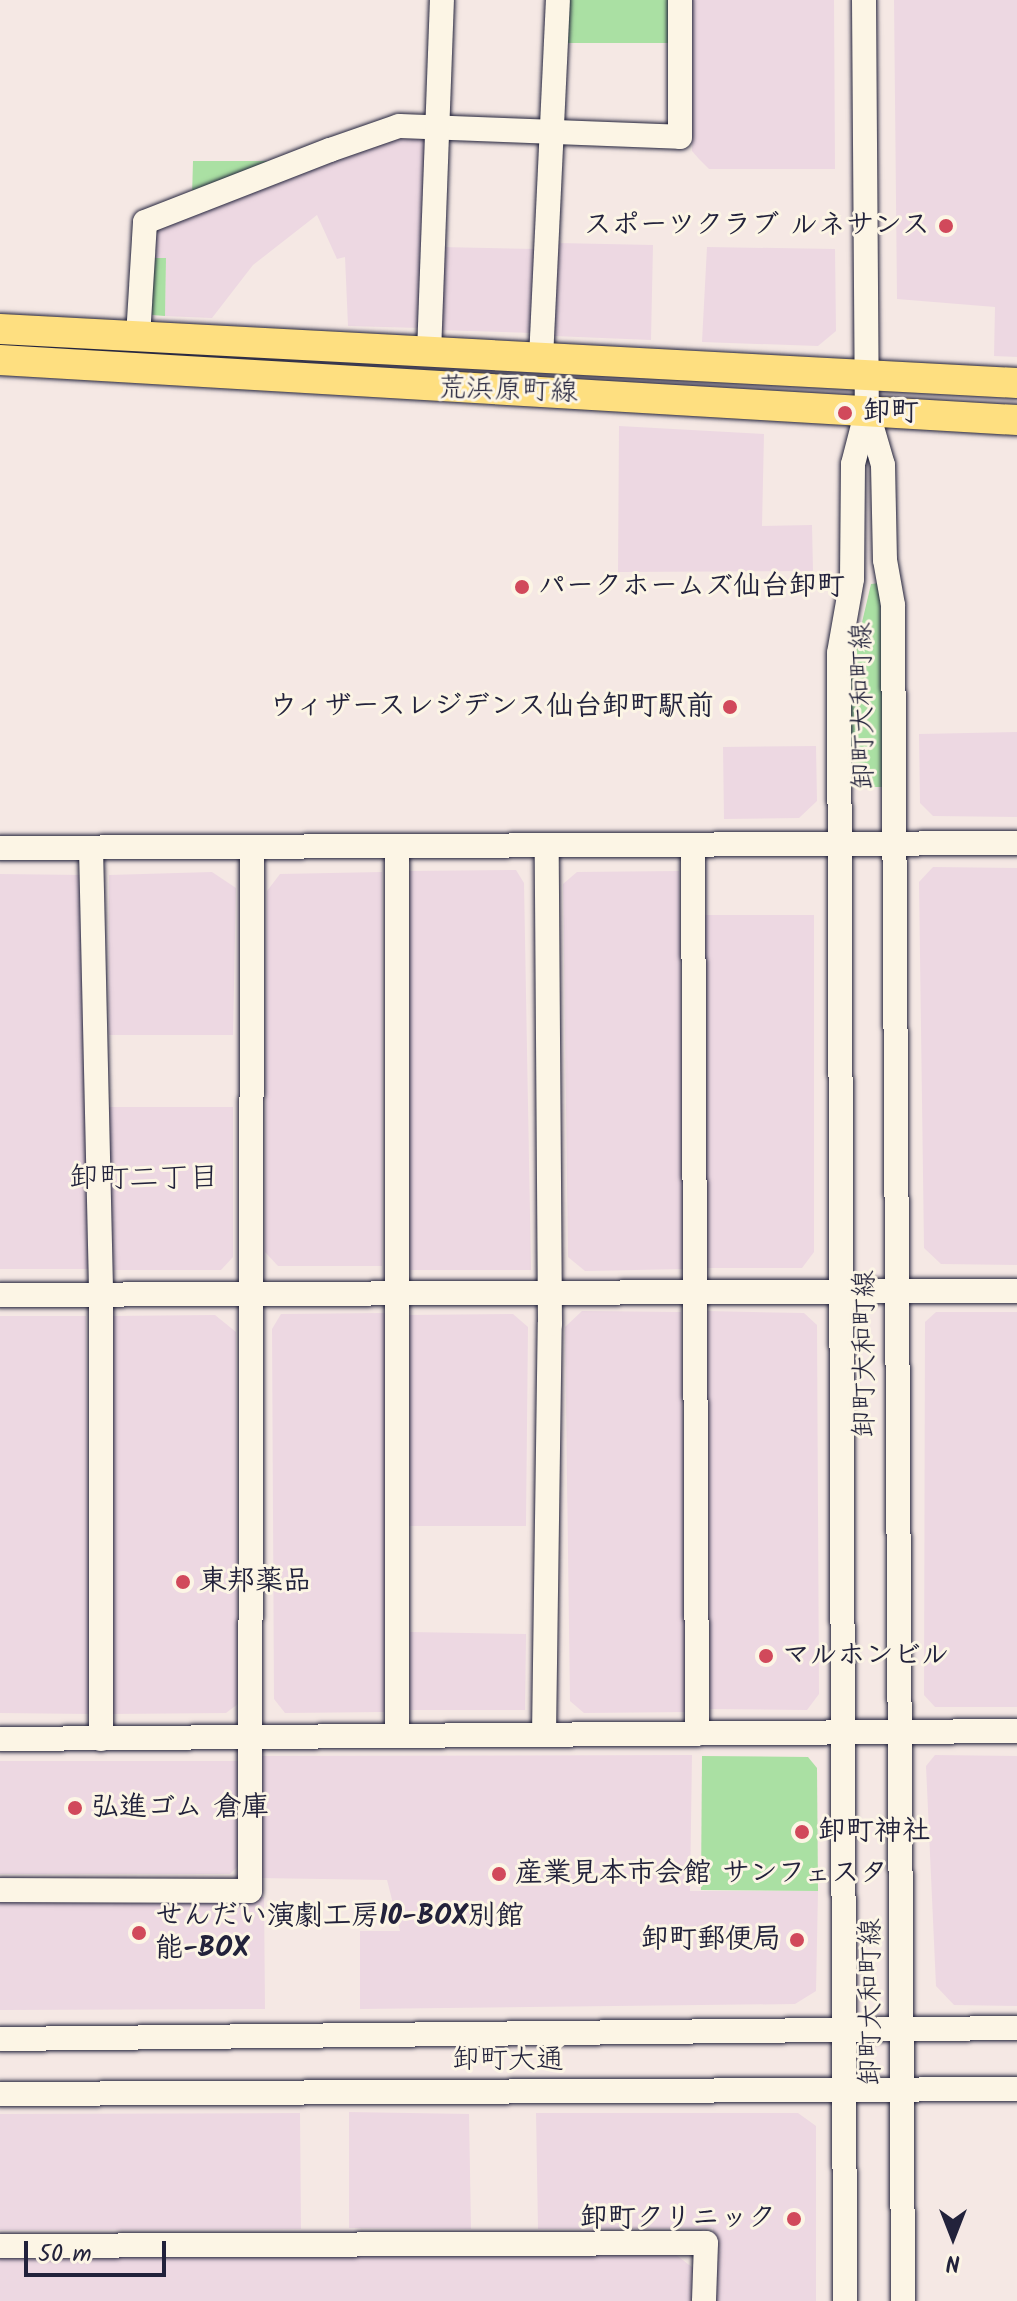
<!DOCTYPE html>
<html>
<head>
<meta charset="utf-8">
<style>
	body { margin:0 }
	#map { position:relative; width:1017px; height:2301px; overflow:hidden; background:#f5e8e4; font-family:Kalam,"Klee One",sans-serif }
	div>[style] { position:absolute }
	.built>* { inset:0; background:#edd8e2 }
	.green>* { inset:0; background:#aae0a3 }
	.roads { filter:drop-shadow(0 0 2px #22223b) drop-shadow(0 0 2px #22223b) }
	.minor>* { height:24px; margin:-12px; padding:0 12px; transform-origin:12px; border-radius:12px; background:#fcf5e5 }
	.major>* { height:30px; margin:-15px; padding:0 15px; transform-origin:15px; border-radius:15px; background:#fedf80 }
	.dots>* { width:22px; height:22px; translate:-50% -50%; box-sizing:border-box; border:4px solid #fcf5e5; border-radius:50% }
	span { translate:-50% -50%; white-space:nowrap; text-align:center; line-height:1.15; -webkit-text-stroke:6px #fcf5e5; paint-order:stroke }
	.poi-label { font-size:28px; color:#22223b; font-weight:700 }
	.right { translate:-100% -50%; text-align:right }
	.left { translate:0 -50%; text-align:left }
	.street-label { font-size:28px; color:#22223b }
	.neighbourhood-label { font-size:30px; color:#22223b }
	.north { position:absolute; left:913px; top:2197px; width:80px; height:80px; -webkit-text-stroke:6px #fcf5e5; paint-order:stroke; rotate:180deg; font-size:22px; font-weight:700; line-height:32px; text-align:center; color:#22223b }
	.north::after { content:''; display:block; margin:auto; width:28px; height:36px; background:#22223b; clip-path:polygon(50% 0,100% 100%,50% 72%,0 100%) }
	.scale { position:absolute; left:24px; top:2241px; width:142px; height:36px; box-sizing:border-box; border:4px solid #22223b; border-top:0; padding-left:10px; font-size:24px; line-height:28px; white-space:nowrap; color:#22223b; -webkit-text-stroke:6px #fcf5e5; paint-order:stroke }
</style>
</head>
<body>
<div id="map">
	<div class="built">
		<i style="clip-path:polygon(691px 0,834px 0,835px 169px,709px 169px,699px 159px,692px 151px)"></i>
		<i style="clip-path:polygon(894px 0,1017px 0,1017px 357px,994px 356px,995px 307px,897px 299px)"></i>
		<i style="clip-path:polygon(420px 135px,432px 150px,420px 328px,348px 326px,345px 257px,337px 259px,317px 215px,253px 265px,212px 318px,165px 316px,166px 258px,152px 258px,152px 236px,167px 222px,400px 136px)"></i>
		<i style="clip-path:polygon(558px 243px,653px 245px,651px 340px,554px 336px)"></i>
		<i style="clip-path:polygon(441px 247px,538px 249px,535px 333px,439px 330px)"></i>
		<i style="clip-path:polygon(707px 247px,835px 249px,836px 331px,818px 346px,702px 342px)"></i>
		<i style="clip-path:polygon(619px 426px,764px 434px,762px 526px,812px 525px,813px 571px,618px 572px)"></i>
		<i style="clip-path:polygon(1017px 732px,1017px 817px,933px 816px,920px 803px,919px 734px)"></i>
		<i style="clip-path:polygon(816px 746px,817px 801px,799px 818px,724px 819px,723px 747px)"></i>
		<i style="clip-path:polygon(933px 867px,1017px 868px,1017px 1265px,941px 1264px,924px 1248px,919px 882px)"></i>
		<i style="clip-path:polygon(516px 870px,524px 883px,531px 1270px,407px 1270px,407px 871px)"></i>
		<i style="clip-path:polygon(679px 871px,685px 1269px,585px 1271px,568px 1257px,563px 884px,577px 872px)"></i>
		<i style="clip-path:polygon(212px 872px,236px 888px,233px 1035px,109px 1035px,109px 875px)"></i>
		<i style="clip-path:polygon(382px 872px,382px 1266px,278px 1266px,265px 1252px,267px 891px,280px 874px)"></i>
		<i style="clip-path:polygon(0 874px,83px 875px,89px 1269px,0 1269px)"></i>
		<i style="clip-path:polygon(702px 915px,814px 915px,814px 1252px,802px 1268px,705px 1268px)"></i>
		<i style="clip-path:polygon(109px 1107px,233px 1107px,233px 1257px,221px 1270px,111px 1270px)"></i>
		<i style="clip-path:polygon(582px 1311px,681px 1312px,688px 1712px,584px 1713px,570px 1701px,565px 1327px)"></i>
		<i style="clip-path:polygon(705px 1311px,804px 1313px,817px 1325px,819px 1694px,807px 1710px,710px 1709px)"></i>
		<i style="clip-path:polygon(936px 1312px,1017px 1312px,1017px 1707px,935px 1707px,924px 1695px,925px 1322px)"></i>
		<i style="clip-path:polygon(387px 1313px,384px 1712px,285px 1713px,274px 1699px,272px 1329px,281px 1314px)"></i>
		<i style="clip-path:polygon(513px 1314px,528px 1327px,526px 1526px,408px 1526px,408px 1315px)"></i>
		<i style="clip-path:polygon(215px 1315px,236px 1332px,238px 1704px,226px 1713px,111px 1714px,112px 1316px)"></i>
		<i style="clip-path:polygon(0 1316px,86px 1316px,90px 1714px,0 1713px)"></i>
		<i style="clip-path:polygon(410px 1632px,526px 1634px,525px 1710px,409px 1710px)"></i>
		<i style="clip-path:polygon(692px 1755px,690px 1891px,818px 1891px,816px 1991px,795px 2004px,360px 2009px,360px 1931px,400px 1931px,387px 1880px,258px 1878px,257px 1756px)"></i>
		<i style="clip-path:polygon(935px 1755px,1017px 1756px,1017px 2006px,954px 2005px,936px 1986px,926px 1766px)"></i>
		<i style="clip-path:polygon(0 1761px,240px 1761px,241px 1863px,230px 1874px,0 1874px)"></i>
		<i style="clip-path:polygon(264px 1897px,265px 2009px,0 2010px,0 1899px)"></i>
		<i style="clip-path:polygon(349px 2112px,469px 2114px,471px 2229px,349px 2228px)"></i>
		<i style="clip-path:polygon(300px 2113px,301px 2229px,0 2230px,0 2114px)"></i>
		<i style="clip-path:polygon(536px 2113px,798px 2113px,816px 2126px,816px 2301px,714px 2301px,713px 2228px,538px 2229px)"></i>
		<i style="clip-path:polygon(670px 2250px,693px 2268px,693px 2301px,0 2301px,0 2255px)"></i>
	</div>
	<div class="green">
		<i style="clip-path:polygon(567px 0,670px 0,671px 43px,566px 43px)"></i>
		<i style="clip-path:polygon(193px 161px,267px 161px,267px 167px,192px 197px)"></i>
		<i style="clip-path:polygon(152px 258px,166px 258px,165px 316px,152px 315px)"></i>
		<i style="clip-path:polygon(880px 583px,884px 787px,849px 787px,849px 678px,871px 584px)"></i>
		<i style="clip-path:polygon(702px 1756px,808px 1757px,817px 1768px,818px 1891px,701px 1890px)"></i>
	</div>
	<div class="roads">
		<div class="minor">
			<i style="left:864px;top:0;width:410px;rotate:89.6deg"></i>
			<i style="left:867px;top:410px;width:57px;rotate:73.8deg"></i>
			<i style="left:883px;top:465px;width:95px;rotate:88.8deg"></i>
			<i style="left:885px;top:560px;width:46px;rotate:79.9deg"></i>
			<i style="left:893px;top:605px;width:1696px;rotate:89.66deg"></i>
			<i style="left:138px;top:337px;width:115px;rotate:-86.5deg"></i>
			<i style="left:145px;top:222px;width:199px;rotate:-21.3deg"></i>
			<i style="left:330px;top:150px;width:73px;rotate:-19.2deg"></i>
			<i style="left:399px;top:126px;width:281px;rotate:2.2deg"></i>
			<i style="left:680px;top:137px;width:137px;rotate:-90deg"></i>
			<i style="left:429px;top:353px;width:353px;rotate:-87.9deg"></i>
			<i style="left:541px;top:359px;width:359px;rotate:-87.3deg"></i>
			<i style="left:397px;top:846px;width:890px;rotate:90deg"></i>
			<i style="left:693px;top:846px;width:888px;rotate:89.74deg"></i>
			<i style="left:0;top:848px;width:1017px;rotate:-0.28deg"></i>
			<i style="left:91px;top:848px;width:446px;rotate:88.7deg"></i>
			<i style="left:101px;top:1294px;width:445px;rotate:90deg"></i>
			<i style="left:0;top:1295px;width:1017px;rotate:-0.23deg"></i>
			<i style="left:544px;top:1735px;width:411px;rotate:-89.2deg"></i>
			<i style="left:550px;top:1324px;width:479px;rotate:-90.4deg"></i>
			<i style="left:0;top:1739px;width:1017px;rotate:-0.45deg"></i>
			<i style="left:0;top:1890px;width:250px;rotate:0.2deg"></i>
			<i style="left:250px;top:1891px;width:1043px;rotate:-89.89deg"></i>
			<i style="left:0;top:2039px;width:1017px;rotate:-0.62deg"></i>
			<i style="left:0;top:2094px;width:1017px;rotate:-0.28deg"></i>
			<i style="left:0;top:2246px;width:706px;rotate:-0.24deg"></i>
			<i style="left:706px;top:2243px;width:58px;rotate:92deg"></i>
			<i style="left:845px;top:2301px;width:1648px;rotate:-90.21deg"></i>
			<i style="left:839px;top:653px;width:75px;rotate:-80deg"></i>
			<i style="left:852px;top:579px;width:115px;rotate:-89.5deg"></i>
			<i style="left:853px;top:464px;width:56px;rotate:-75.5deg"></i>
		</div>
		<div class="major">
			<i style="left:0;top:329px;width:1018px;rotate:3.04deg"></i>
			<i style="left:0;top:360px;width:1019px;rotate:3.38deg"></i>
		</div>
	</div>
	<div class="dots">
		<i style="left:946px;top:226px;background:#d1495b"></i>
		<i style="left:845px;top:413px;background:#d1495b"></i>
		<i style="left:522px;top:587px;background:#d1495b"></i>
		<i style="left:730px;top:707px;background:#d1495b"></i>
		<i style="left:183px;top:1582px;background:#d1495b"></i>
		<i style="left:766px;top:1656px;background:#d1495b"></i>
		<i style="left:75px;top:1808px;background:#d1495b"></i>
		<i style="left:802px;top:1832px;background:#d1495b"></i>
		<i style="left:499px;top:1874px;background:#d1495b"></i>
		<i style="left:139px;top:1933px;background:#d1495b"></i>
		<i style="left:797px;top:1940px;background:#d1495b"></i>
		<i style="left:794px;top:2219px;background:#d1495b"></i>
	</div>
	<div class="poi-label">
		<span class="right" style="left:930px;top:226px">スポーツクラブ ルネサンス</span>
		<span class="left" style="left:863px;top:413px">卸町</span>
		<span class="left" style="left:538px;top:587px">パークホームズ仙台卸町</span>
		<span class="right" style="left:714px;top:707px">ウィザースレジデンス仙台卸町駅前</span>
		<span class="left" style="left:199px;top:1582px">東邦薬品</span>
		<span class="left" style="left:782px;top:1656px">マルホンビル</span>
		<span class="left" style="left:91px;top:1808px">弘進ゴム 倉庫</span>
		<span class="left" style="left:818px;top:1832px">卸町神社</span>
		<span class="left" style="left:515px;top:1874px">産業見本市会館 サンフェスタ</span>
		<span class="left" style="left:155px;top:1933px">せんだい演劇工房10-BOX別館<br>能-BOX</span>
		<span class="right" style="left:781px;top:1940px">卸町郵便局</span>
		<span class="right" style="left:776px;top:2219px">卸町クリニック</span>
	</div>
	<div class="street-label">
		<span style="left:508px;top:391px;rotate:2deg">荒浜原町線</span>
		<span style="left:864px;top:706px;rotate:-91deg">卸町大和町線</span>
		<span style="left:866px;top:1354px;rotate:-90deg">卸町大和町線</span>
		<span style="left:872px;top:2002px;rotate:-90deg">卸町大和町線</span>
		<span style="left:508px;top:2061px">卸町大通</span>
	</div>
	<div class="neighbourhood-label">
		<span style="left:144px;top:1179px">卸町二丁目</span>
	</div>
	<div class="north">N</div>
	<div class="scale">50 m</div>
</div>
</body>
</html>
